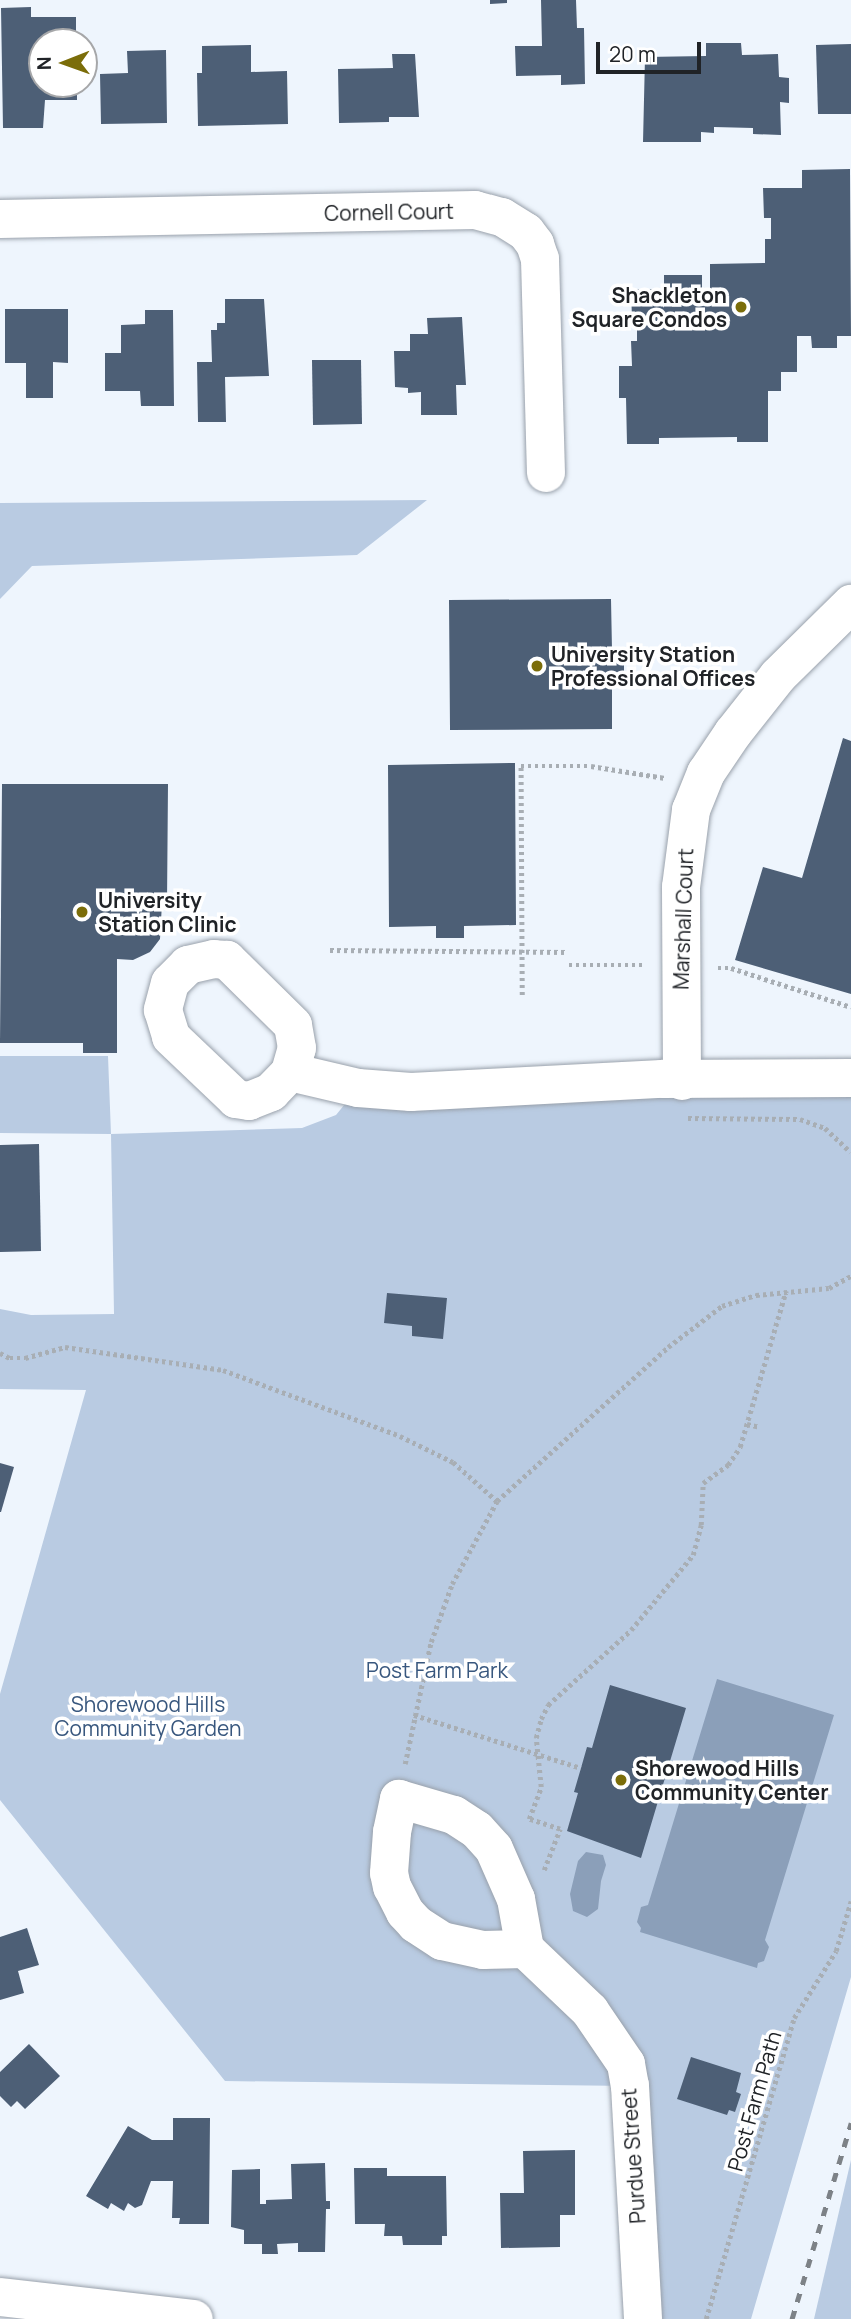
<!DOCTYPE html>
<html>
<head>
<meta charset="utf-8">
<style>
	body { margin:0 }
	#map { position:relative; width:851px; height:2319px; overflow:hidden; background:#eef5fd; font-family:Manrope,sans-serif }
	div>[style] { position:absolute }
	.green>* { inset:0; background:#b9cbe2 }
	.water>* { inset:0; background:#8b9fb9 }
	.building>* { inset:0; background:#4d5f76 }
	.path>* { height:4.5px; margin-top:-2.25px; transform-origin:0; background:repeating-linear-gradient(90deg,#a8aeb4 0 3.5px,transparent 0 7px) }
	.roads { filter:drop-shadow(0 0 2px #99a1ab) drop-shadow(0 0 2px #99a1ab) }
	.minor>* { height:38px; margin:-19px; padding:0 19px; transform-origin:19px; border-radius:19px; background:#fff }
	.rail>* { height:5px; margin-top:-2.5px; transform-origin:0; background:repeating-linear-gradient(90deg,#7d8287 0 9px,transparent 0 18px) }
	.dots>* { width:19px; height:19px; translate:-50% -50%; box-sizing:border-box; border:4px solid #fff; border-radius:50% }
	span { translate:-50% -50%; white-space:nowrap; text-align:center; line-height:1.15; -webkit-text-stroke:7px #fff; paint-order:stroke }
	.street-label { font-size:21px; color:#202327 }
	.poi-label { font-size:21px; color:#202327; font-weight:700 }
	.right { translate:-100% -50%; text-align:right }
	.left { translate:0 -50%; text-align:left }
	.park-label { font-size:21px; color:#38577e }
	.north { position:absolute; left:28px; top:28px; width:70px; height:70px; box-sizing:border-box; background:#fff; border:2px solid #a6a7a9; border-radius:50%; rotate:269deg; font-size:19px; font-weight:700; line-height:28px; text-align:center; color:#202327 }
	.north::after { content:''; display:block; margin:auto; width:24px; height:32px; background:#7b6d09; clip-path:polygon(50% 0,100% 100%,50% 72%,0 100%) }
	.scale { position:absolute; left:596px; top:42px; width:105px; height:32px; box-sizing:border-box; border:4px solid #202327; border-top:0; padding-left:9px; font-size:21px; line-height:24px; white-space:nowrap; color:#202327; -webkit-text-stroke:5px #fff; paint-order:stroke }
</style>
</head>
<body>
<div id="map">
	<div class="green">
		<i style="clip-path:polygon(427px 500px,357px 555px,32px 566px,0 599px,0 503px)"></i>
		<i style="clip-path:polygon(0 1056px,108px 1056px,111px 1134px,302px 1128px,336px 1115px,358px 1088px,851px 1078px,851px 1977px,751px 2319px,661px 2319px,654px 2167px,630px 2086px,225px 2081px,0 1800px,0 1694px,86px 1390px,0 1389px,0 1309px,31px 1315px,114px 1314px,111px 1134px,0 1133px)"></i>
		<i style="clip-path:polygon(851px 2160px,851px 2319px,814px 2319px)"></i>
	</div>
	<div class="water">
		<i style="clip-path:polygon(717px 1679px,834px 1715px,765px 1940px,769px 1947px,764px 1961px,758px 1963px,757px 1968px,640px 1932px,641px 1928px,637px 1922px,641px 1907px,648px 1905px)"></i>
		<i style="clip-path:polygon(586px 1852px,603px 1855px,606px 1865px,601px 1881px,598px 1909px,587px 1917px,573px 1911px,570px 1894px,578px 1861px)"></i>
	</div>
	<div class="building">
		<i style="clip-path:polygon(490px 0,507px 0,507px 3px,490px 4px)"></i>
		<i style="clip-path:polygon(541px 0,576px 0,577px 28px,584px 28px,585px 84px,561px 85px,561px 75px,516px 76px,515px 46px,542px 46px)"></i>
		<i style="clip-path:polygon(31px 7px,31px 17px,76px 17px,76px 42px,42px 42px,42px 84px,77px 84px,77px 100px,45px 100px,43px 128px,3px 128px,1px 8px)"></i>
		<i style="clip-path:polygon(706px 43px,741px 43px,742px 55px,778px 54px,779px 77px,789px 78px,789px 103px,780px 102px,781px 135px,753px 134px,753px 128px,714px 127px,714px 133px,701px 132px,701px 142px,643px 142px,645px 57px,706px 56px)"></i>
		<i style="clip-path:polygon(851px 44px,851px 114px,818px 114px,816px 45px)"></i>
		<i style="clip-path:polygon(251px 45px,251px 72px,287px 71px,288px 124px,198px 126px,197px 73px,202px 73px,202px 46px)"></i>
		<i style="clip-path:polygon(166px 50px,167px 123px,101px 124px,100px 74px,128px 73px,127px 51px)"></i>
		<i style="clip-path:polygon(392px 54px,415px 54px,419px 117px,389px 117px,389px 122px,339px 123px,338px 69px,393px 68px)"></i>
		<i style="clip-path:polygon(850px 169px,851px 336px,837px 336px,837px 348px,812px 348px,811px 336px,797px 336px,797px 372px,781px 372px,781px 391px,768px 391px,768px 442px,737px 442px,737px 437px,659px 438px,659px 444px,627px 444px,626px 398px,619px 398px,619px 366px,632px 366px,631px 341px,637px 341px,637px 319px,632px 319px,631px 289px,664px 289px,664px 275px,702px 275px,702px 294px,710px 294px,710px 264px,765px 263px,765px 239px,771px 239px,771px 218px,764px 218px,763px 188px,802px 188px,802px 170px)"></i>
		<i style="clip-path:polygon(225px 299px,264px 299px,269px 376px,225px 377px,226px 422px,198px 422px,197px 362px,212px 362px,211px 330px,217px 330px,217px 323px,225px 323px)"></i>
		<i style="clip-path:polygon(5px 309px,68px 309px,68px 363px,53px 362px,53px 398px,26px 398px,26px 363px,5px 363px)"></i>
		<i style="clip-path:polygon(145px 310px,173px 310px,174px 406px,141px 406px,140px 391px,105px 391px,105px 353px,121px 353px,121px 325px,145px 324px)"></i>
		<i style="clip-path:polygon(462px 317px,466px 385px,456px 385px,457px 415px,421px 415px,421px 392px,408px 393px,408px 388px,395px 387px,394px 351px,410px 351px,410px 334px,428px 334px,427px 318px)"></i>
		<i style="clip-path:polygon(312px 360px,361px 360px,362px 424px,313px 425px)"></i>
		<i style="clip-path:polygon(611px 599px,612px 650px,624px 650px,624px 682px,612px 682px,612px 729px,450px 730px,449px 600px)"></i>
		<i style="clip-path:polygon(843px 738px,851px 741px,851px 994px,735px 960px,763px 867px,802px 878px)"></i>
		<i style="clip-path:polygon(515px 763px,516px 925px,464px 926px,464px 938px,436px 938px,436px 926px,389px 927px,388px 765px)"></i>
		<i style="clip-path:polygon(2px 784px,168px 784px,167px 903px,162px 903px,160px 939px,150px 952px,133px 960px,117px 959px,117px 1053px,83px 1053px,83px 1043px,0 1043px)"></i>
		<i style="clip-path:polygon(39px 1144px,41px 1251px,0 1252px,0 1145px)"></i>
		<i style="clip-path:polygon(387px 1293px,447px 1298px,443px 1339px,412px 1336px,412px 1326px,384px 1323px)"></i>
		<i style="clip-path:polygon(0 1463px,14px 1467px,1px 1512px,0 1512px)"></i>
		<i style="clip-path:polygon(610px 1685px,686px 1708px,641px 1858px,567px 1831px,578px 1793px,574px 1792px,581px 1768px,587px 1747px,592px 1748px)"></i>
		<i style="clip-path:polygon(27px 1928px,39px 1965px,18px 1971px,24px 1993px,0 2000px,0 1937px)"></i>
		<i style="clip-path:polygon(29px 2044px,60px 2076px,25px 2109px,17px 2101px,11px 2107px,0 2096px,0 2072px)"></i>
		<i style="clip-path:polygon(691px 2057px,741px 2073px,736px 2092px,741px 2094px,735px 2112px,729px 2110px,727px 2115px,677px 2099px)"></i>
		<i style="clip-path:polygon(173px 2118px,210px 2118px,209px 2224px,179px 2224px,180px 2218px,172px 2218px,173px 2181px,151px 2181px,142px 2205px,135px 2208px,128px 2203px,124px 2211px,111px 2203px,108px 2209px,86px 2196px,128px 2126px,152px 2140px,173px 2140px)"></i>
		<i style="clip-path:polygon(575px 2150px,575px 2215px,560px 2215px,560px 2247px,501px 2248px,500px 2193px,524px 2193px,523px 2151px)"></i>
		<i style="clip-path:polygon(325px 2163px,326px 2201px,330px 2201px,330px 2209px,326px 2209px,325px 2252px,298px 2252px,298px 2243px,277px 2244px,278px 2254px,262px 2254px,262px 2244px,244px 2244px,244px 2230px,231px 2227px,232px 2170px,260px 2169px,260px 2204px,266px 2204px,266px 2200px,292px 2199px,291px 2164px)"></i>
		<i style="clip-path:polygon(354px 2168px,387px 2168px,387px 2176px,446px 2176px,447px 2236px,442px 2236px,442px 2245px,403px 2245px,402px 2236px,384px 2236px,385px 2224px,355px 2224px)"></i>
	</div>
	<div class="path">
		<i style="left:330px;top:950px;width:238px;rotate:0.5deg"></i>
		<i style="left:569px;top:965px;width:76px"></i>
		<i style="left:718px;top:968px;width:13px"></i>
		<i style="left:731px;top:968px;width:126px;rotate:18deg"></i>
		<i style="left:522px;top:995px;width:229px;rotate:-90.3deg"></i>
		<i style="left:521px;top:766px;width:70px"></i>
		<i style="left:591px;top:766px;width:75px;rotate:9.2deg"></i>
		<i style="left:688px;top:1118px;width:112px;rotate:0.5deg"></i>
		<i style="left:800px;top:1119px;width:27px;rotate:20deg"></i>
		<i style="left:825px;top:1128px;width:35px;rotate:43deg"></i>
		<i style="left:0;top:1353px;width:11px;rotate:27deg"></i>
		<i style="left:10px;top:1358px;width:15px"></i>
		<i style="left:25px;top:1358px;width:41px;rotate:-15.4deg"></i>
		<i style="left:65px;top:1347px;width:160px;rotate:8.3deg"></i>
		<i style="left:223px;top:1370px;width:189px;rotate:20.4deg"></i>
		<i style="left:400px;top:1436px;width:59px;rotate:26.1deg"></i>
		<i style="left:453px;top:1462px;width:59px;rotate:41.6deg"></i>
		<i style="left:747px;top:1424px;width:13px;rotate:13deg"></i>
		<i style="left:414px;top:1715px;width:175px;rotate:17.6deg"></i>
		<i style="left:405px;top:1764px;width:125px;rotate:-78deg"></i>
		<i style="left:431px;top:1642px;width:62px;rotate:-70.1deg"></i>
		<i style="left:452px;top:1584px;width:94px;rotate:-61.5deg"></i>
		<i style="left:497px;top:1501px;width:230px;rotate:-42deg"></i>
		<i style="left:668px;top:1347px;width:68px;rotate:-37.2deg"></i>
		<i style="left:722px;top:1306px;width:36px;rotate:-18deg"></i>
		<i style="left:756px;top:1295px;width:73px;rotate:-5.5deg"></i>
		<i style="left:829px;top:1288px;width:25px;rotate:-29deg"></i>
		<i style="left:544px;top:1870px;width:44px;rotate:-68.7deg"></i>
		<i style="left:560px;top:1829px;width:33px;rotate:-162deg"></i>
		<i style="left:529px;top:1819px;width:34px;rotate:-69deg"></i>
		<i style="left:541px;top:1787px;width:49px;rotate:-95.8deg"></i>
		<i style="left:536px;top:1738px;width:20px;rotate:-75deg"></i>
		<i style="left:541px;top:1719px;width:16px;rotate:-63deg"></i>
		<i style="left:548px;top:1705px;width:112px;rotate:-42.1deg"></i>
		<i style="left:631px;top:1630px;width:97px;rotate:-50.4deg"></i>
		<i style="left:693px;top:1555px;width:31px;rotate:-75deg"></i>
		<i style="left:701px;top:1525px;width:42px;rotate:-87.3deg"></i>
		<i style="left:703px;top:1483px;width:31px;rotate:-36deg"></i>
		<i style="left:728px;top:1465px;width:22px;rotate:-56deg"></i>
		<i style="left:740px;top:1447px;width:163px;rotate:-73.6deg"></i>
		<i style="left:706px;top:2319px;width:314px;rotate:-73.7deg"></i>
		<i style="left:794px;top:2018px;width:79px;rotate:-57.9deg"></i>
		<i style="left:836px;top:1951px;width:52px;rotate:-73.3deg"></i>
	</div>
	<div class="roads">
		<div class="minor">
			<i style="left:0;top:219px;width:475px;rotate:-1.1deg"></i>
			<i style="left:475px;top:210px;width:28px;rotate:15deg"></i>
			<i style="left:502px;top:217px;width:28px;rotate:32deg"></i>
			<i style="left:526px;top:232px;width:15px;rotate:53deg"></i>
			<i style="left:535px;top:244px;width:16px;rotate:72deg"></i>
			<i style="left:540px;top:259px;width:214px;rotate:88.4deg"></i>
			<i style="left:290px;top:1072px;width:25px;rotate:-74deg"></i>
			<i style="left:297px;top:1048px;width:23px;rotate:-100deg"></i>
			<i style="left:293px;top:1025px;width:93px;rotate:-135.4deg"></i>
			<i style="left:227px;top:960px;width:13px;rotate:-176deg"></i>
			<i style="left:214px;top:959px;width:27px;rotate:167deg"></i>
			<i style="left:188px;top:965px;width:25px;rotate:135deg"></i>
			<i style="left:170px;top:983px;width:28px;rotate:105deg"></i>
			<i style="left:163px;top:1010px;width:28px;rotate:73deg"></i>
			<i style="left:171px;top:1037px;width:90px;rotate:43.6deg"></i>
			<i style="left:236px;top:1099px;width:13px;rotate:9deg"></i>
			<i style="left:249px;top:1101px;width:24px;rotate:-22deg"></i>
			<i style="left:271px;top:1092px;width:28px;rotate:-46deg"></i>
			<i style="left:290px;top:1072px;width:70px;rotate:13.2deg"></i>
			<i style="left:358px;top:1088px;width:53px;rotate:4.3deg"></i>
			<i style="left:411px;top:1092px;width:251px;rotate:-3deg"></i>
			<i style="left:662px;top:1079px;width:189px;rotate:-0.3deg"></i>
			<i style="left:682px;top:1081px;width:194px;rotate:-90.3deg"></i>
			<i style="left:681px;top:887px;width:78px;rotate:-82.6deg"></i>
			<i style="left:691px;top:810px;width:40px;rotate:-68deg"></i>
			<i style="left:706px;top:773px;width:48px;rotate:-56deg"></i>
			<i style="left:733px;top:733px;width:73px;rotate:-51.7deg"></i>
			<i style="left:778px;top:676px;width:103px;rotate:-44.6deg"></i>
			<i style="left:525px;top:1949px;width:42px;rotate:178.6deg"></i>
			<i style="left:483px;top:1950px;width:42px;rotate:-167.6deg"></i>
			<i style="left:442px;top:1941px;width:31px;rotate:-147deg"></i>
			<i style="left:416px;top:1924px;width:16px;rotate:-133deg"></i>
			<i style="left:405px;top:1912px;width:28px;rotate:-117deg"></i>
			<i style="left:392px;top:1887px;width:14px;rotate:-102deg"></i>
			<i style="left:389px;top:1873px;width:41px;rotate:-85.8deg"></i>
			<i style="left:392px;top:1832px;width:34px;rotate:-78deg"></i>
			<i style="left:399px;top:1799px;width:57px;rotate:16.2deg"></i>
			<i style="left:454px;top:1815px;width:27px;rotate:33deg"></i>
			<i style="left:477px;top:1830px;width:25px;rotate:48deg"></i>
			<i style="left:494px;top:1849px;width:55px;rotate:66.3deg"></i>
			<i style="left:516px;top:1899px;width:51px;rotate:79.8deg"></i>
			<i style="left:525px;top:1949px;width:90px;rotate:43.6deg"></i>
			<i style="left:590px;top:2011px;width:64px;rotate:55.8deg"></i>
			<i style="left:626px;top:2064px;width:22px;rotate:80deg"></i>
			<i style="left:630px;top:2086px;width:233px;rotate:86.8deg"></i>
			<i style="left:0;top:2297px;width:195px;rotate:6.5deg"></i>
		</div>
	</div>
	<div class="rail">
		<i style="left:792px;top:2319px;width:205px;rotate:-73.2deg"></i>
	</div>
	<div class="dots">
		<i style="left:741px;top:307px;background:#7b6d09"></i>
		<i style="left:537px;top:666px;background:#7b6d09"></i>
		<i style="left:82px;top:912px;background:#7b6d09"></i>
		<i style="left:621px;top:1780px;background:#7b6d09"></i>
	</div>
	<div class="street-label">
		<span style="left:389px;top:212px;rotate:-1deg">Cornell Court</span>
		<span style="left:683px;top:919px;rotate:-88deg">Marshall Court</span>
		<span style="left:754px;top:2101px;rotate:-74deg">Post Farm Path</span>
		<span style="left:633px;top:2156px;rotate:-94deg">Purdue Street</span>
	</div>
	<div class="poi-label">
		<span class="right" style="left:727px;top:307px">Shackleton<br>Square Condos</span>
		<span class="left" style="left:551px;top:666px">University Station<br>Professional Offices</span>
		<span class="left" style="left:98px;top:912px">University<br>Station Clinic</span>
		<span class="left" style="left:635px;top:1780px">Shorewood Hills<br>Community Center</span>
	</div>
	<div class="park-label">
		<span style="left:437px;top:1670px">Post Farm Park</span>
		<span style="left:148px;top:1716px">Shorewood Hills<br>Community Garden</span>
	</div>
	<div class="north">N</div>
	<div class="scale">20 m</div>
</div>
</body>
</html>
